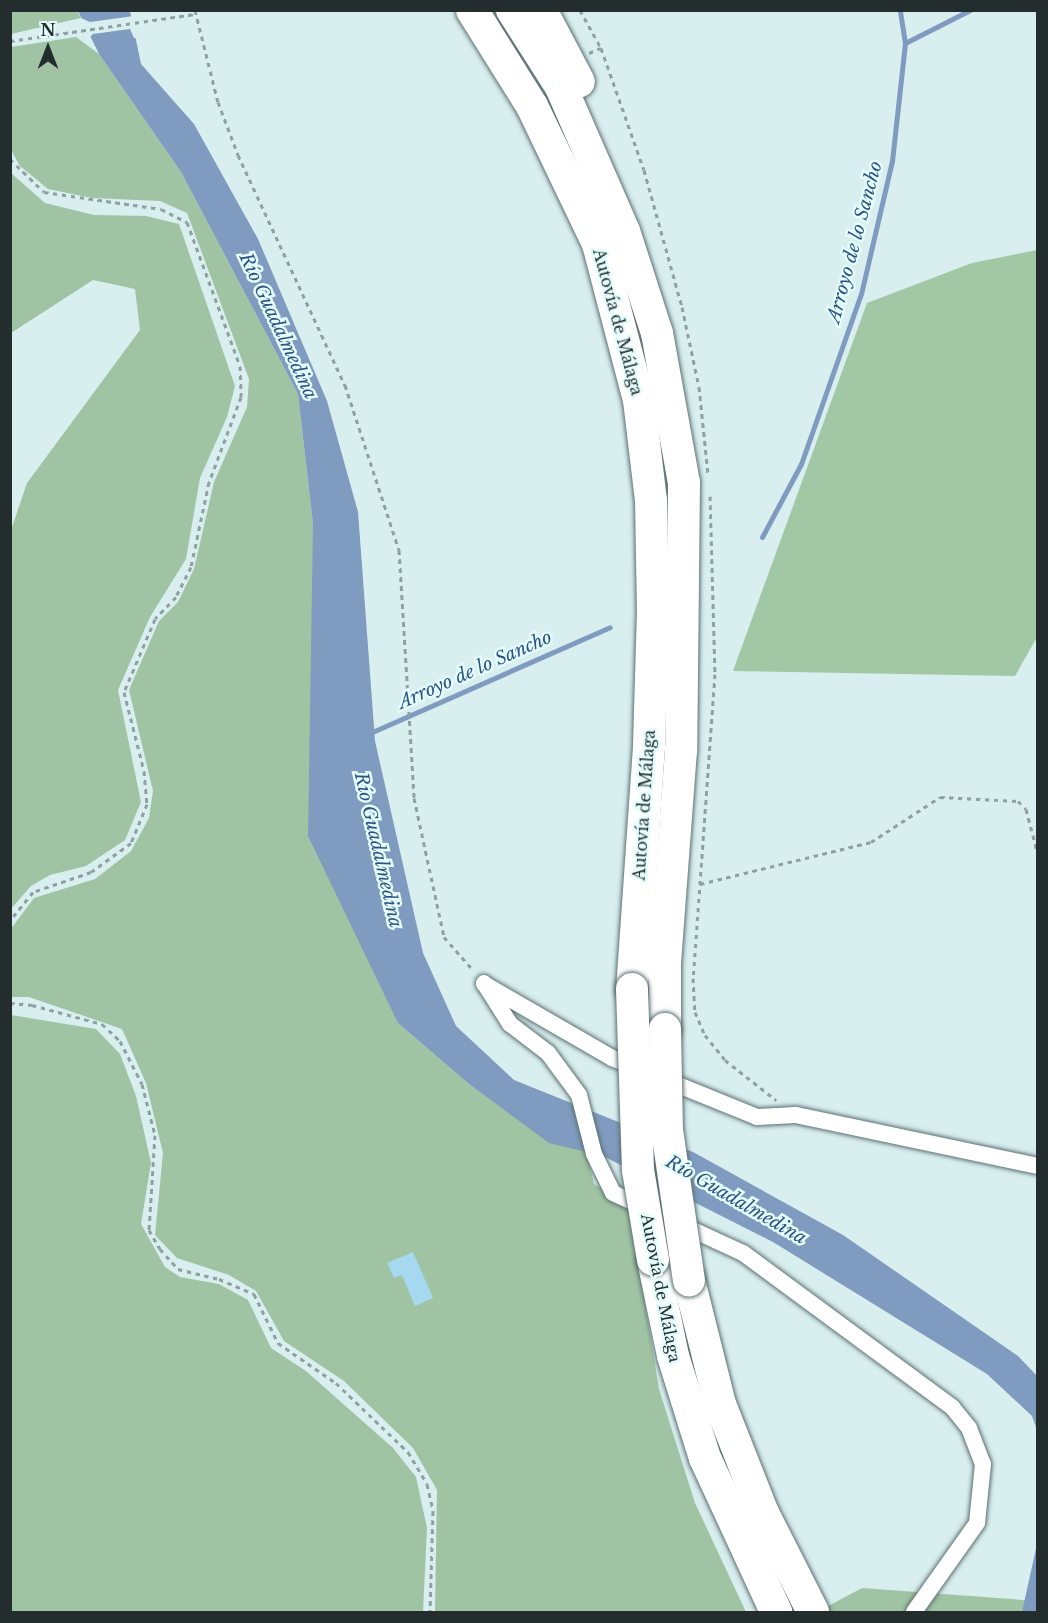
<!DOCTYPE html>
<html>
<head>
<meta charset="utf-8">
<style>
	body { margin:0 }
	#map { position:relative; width:1048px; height:1623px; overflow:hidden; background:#d8eeef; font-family:"Libre Baskerville",serif }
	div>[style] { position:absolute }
	.green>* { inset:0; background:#a0c4a3 }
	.forest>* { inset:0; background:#a1c7a4 }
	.water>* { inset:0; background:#7f9bbf }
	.pier>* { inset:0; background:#d8eeef }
	.stream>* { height:5px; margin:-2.5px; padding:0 2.5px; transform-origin:2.5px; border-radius:2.5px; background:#7f9bbf }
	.building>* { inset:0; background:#a6d9f0 }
	.path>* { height:3px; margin-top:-1.5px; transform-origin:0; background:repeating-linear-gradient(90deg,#8fa0a0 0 4.5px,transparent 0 9px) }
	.roads { filter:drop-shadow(0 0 2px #5d7071) drop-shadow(0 0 2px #5d7071) }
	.minor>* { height:16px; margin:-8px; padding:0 8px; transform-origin:8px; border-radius:8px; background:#fff }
	.motorway>* { height:32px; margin:-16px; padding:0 16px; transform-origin:16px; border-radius:16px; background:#fff }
	.bridges { filter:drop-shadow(0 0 2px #5d7071) drop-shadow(0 0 2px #5d7071) }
	.motorway-bridge>* { height:32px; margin:-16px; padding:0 16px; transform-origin:16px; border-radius:16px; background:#fff }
	span { translate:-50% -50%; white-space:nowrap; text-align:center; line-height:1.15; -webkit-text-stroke:5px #e5fcfd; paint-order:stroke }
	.street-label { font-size:16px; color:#242d2d }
	.water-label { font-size:18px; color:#2d5384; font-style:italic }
	.frame { position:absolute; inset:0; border:12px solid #242d2d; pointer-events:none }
	.north { position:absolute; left:18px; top:18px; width:60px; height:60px; -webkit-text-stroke:4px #e5fcfd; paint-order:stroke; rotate:0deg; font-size:16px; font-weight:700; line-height:24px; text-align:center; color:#242d2d }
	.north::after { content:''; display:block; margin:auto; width:21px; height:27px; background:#242d2d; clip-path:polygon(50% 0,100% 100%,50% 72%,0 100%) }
</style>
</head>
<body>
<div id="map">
	<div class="green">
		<i style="clip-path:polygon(10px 11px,77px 11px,81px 18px,11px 34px)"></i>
		<i style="clip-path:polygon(76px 37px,99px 54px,181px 172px,298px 394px,313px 524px,398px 1023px,469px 1084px,549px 1142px,586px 1151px,594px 1184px,629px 1205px,659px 1389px,695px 1503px,746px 1612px,435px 1612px,437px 1490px,413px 1448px,344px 1381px,284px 1341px,256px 1291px,229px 1275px,177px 1258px,155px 1235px,163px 1153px,146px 1083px,122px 1029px,29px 997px,11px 997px,10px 930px,34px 898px,95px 879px,131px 851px,149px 818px,153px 791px,129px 690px,159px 621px,178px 602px,194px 569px,214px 482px,247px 407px,249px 379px,187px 213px,160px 201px,92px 198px,48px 189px,20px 166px,11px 150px,11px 47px)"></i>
		<i style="clip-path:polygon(11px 173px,45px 203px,94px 215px,146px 216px,179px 224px,235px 386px,227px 417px,200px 478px,186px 559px,150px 617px,118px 690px,141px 802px,125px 840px,86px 866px,50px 875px,31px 886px,11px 909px,11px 530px,27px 483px,140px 330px,135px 289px,93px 280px,11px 333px)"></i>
		<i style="clip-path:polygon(11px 1015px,96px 1029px,120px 1054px,136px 1096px,151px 1163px,141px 1224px,165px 1267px,180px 1277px,219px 1284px,248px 1300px,271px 1348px,306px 1371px,393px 1448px,416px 1477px,427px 1528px,423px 1612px,11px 1612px)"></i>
		<i style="clip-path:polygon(862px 1588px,1037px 1601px,1035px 1612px,817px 1612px)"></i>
	</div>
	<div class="forest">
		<i style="clip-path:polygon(1037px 250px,1037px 637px,1015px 676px,733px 671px,867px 303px,972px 263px)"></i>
	</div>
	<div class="water">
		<i style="clip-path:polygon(78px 11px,130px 11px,141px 64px,194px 124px,258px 239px,327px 401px,358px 512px,375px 741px,423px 953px,456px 1026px,514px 1080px,693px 1152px,843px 1235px,1018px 1356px,1037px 1376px,1037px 1430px,1032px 1416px,987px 1374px,773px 1242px,603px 1156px,549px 1143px,469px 1084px,398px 1023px,308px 836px,313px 524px,298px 394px,181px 172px,99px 54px)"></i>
		<i style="clip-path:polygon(1037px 1544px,1037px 1612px,1022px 1612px)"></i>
	</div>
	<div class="pier">
		<i style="clip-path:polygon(134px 16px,139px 38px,134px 38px,130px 29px,93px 34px,89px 38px,81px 18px,90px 22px)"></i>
	</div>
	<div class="stream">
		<i style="left:905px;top:43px;width:73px;rotate:-26.9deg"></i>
		<i style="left:762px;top:537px;width:83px;rotate:-61.9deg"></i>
		<i style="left:801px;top:464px;width:180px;rotate:-70.6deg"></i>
		<i style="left:861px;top:294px;width:137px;rotate:-76.9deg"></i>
		<i style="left:892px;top:161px;width:119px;rotate:-83.7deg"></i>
		<i style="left:905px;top:43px;width:33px;rotate:-99deg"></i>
		<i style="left:370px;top:733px;width:262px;rotate:-23.8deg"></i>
	</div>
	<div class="building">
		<i style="clip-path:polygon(413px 1252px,433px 1298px,415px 1306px,402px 1275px,394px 1278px,387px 1263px)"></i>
	</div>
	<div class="path">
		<i style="left:195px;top:10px;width:95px;rotate:76deg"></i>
		<i style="left:218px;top:102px;width:57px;rotate:69.3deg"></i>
		<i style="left:238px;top:155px;width:254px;rotate:65.1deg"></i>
		<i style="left:345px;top:385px;width:174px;rotate:71.9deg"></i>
		<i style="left:399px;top:550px;width:248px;rotate:86.5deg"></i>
		<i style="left:414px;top:798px;width:142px;rotate:77.8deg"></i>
		<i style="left:444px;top:937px;width:44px;rotate:48.7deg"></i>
		<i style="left:580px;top:10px;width:43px;rotate:61.1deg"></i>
		<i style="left:601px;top:48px;width:129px;rotate:70.6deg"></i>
		<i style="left:644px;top:170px;width:142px;rotate:74.5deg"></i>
		<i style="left:682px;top:307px;width:82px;rotate:78deg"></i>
		<i style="left:699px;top:387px;width:87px;rotate:84.1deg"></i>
		<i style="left:10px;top:41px;width:187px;rotate:-8.3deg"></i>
		<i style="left:589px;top:53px;width:13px;rotate:-23deg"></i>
		<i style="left:10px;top:159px;width:47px;rotate:44.1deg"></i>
		<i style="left:44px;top:192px;width:118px;rotate:8.3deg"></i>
		<i style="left:161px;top:209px;width:29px;rotate:27deg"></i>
		<i style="left:187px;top:222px;width:153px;rotate:69.8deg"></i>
		<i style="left:240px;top:366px;width:31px;rotate:88deg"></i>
		<i style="left:241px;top:397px;width:91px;rotate:110.6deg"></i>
		<i style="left:209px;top:482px;width:87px;rotate:102deg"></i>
		<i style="left:191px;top:567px;width:34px;rotate:117deg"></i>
		<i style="left:176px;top:597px;width:30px;rotate:134deg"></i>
		<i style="left:155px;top:619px;width:79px;rotate:113deg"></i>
		<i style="left:124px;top:692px;width:81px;rotate:75.8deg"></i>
		<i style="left:144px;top:771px;width:33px;rotate:85deg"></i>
		<i style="left:147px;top:804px;width:42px;rotate:112.3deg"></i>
		<i style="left:131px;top:843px;width:49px;rotate:144.1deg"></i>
		<i style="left:91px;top:872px;width:61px;rotate:161deg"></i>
		<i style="left:33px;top:892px;width:36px;rotate:129deg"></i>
		<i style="left:710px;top:496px;width:178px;rotate:88.4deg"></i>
		<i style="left:715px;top:674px;width:305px;rotate:94.1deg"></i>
		<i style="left:693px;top:978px;width:34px;rotate:87deg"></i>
		<i style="left:695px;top:1012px;width:25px;rotate:67deg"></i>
		<i style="left:705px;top:1035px;width:32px;rotate:51deg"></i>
		<i style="left:725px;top:1060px;width:65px;rotate:38.1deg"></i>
		<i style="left:700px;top:884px;width:176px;rotate:-13.8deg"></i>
		<i style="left:871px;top:842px;width:82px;rotate:-33.1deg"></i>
		<i style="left:940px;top:797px;width:78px;rotate:2.9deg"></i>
		<i style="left:1018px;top:801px;width:11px;rotate:45deg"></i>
		<i style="left:1026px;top:809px;width:48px;rotate:75.4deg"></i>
		<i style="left:10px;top:1003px;width:22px;rotate:5deg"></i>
		<i style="left:32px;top:1005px;width:73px;rotate:15.2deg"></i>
		<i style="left:102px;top:1024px;width:25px;rotate:43deg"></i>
		<i style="left:120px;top:1041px;width:48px;rotate:62.9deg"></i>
		<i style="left:142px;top:1084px;width:53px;rotate:75.7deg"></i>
		<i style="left:155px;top:1135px;width:95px;rotate:93.6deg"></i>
		<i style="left:149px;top:1230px;width:22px;rotate:60deg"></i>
		<i style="left:160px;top:1249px;width:27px;rotate:48deg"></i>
		<i style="left:178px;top:1269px;width:42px;rotate:13.7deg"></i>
		<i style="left:219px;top:1279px;width:38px;rotate:23deg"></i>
		<i style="left:254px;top:1294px;width:55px;rotate:63.9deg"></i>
		<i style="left:278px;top:1343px;width:70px;rotate:34.6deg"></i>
		<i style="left:336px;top:1383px;width:100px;rotate:43.8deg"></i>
		<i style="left:408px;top:1452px;width:37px;rotate:59deg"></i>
		<i style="left:427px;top:1484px;width:28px;rotate:77deg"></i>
		<i style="left:433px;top:1511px;width:101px;rotate:91.7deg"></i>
	</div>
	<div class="roads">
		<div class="minor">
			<i style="left:484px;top:983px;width:49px;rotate:57.6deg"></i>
			<i style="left:510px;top:1024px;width:48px;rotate:37.3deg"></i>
			<i style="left:548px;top:1053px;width:52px;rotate:53.6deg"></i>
			<i style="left:579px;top:1095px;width:61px;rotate:75.7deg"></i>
			<i style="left:594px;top:1154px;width:43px;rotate:64deg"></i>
			<i style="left:613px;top:1193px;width:143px;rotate:24.8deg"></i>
			<i style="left:743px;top:1253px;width:260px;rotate:36.4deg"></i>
			<i style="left:952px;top:1407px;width:27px;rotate:51deg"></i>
			<i style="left:969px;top:1428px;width:39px;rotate:69deg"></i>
			<i style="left:983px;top:1464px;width:59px;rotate:95.8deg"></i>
			<i style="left:977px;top:1523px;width:109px;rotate:125.3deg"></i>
			<i style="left:484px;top:984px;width:148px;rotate:30deg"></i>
			<i style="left:612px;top:1058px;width:27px;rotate:22deg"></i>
			<i style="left:661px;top:1078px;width:104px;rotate:22.1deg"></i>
			<i style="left:757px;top:1117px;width:39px;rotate:-3deg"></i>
			<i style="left:796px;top:1115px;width:247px;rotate:11.9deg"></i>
		</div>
		<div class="motorway">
			<i style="left:472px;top:10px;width:113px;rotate:58deg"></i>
			<i style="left:532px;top:106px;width:153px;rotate:64.4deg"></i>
			<i style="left:598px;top:244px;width:161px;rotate:75.3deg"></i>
			<i style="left:639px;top:400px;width:101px;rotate:83.2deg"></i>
			<i style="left:651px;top:500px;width:110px;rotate:89deg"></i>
			<i style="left:653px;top:610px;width:137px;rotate:91.7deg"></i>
			<i style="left:649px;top:747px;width:243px;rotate:94deg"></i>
			<i style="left:512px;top:10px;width:91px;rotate:57.5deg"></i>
			<i style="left:561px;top:87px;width:157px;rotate:66.4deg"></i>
			<i style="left:624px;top:231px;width:107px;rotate:72.1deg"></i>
			<i style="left:657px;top:333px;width:152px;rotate:79.8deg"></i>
			<i style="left:684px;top:483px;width:267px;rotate:90.6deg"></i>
			<i style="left:681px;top:750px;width:216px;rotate:94.3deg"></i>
			<i style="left:665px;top:965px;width:64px;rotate:90deg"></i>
			<i style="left:541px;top:10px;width:81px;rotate:62.2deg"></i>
			<i style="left:653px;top:1260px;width:98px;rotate:78.2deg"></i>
			<i style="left:673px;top:1356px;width:107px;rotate:72.6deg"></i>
			<i style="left:705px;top:1458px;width:170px;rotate:65.2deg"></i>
			<i style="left:689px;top:1280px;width:128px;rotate:76deg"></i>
			<i style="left:720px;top:1404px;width:117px;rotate:68.5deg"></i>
			<i style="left:763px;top:1513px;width:111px;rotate:63.2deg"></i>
		</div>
	</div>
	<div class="bridges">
		<div class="motorway-bridge">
			<i style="left:632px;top:989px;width:181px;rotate:88.1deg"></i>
			<i style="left:638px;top:1170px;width:91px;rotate:80.5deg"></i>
			<i style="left:665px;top:1029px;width:101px;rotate:88.9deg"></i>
			<i style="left:667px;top:1130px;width:152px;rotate:81.7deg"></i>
		</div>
	</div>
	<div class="street-label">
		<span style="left:618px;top:322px;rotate:75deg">Autovía de Málaga</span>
		<span style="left:644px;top:805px;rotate:-86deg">Autovía de Málaga</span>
		<span style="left:661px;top:1288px;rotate:79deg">Autovía de Málaga</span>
	</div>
	<div class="water-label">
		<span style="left:855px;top:242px;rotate:-75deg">Arroyo de lo Sancho</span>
		<span style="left:278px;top:326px;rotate:65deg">Río Guadalmedina</span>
		<span style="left:475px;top:670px;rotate:-24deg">Arroyo de lo Sancho</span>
		<span style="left:378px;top:850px;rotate:77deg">Río Guadalmedina</span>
		<span style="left:736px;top:1200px;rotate:30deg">Río Guadalmedina</span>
	</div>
	<div class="frame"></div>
	<div class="north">N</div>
</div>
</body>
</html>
